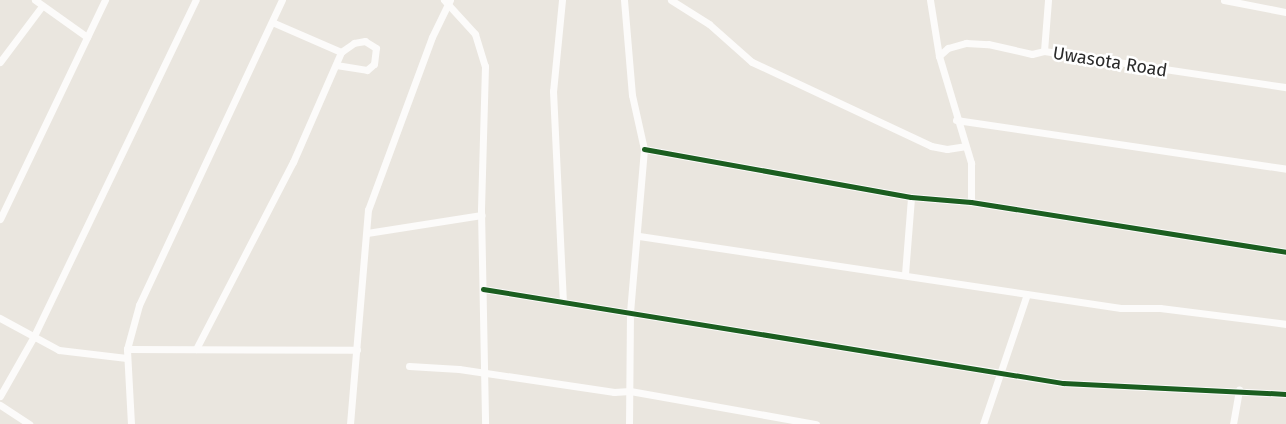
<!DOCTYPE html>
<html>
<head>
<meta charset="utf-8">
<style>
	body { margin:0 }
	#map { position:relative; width:1286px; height:424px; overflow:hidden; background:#eae6df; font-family:"Fira Sans",sans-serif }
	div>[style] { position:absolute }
	.minor>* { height:7px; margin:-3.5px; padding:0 3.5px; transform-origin:3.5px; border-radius:3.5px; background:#fcfbfa }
	.cycleway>* { height:5px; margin:-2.5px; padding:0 2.5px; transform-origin:2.5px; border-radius:2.5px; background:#1b5e20 }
	span { translate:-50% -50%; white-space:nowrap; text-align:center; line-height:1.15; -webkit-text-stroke:5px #fff; paint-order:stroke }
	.street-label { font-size:18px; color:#2a2a2a }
</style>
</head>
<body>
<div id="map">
	<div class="minor">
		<i style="left:35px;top:0;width:64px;rotate:35.4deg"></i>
		<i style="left:444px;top:0;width:46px;rotate:47.6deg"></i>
		<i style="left:475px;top:34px;width:34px;rotate:73deg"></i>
		<i style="left:485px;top:66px;width:144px;rotate:91.6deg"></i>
		<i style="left:481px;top:210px;width:214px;rotate:88.9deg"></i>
		<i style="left:562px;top:0;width:91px;rotate:95.6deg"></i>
		<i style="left:553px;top:91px;width:211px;rotate:87.3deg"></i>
		<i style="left:624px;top:0;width:95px;rotate:85.2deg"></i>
		<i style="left:632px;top:95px;width:55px;rotate:77.5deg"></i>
		<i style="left:644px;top:149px;width:164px;rotate:94.9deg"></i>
		<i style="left:630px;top:312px;width:112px;rotate:90.5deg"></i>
		<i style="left:671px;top:0;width:45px;rotate:32.3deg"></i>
		<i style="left:709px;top:24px;width:57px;rotate:41.5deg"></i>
		<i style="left:752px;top:62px;width:198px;rotate:25.1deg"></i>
		<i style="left:931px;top:146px;width:16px;rotate:11deg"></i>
		<i style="left:947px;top:149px;width:18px;rotate:-9deg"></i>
		<i style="left:930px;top:0;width:57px;rotate:80.9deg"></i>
		<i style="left:939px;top:56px;width:112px;rotate:73.3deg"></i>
		<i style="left:971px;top:163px;width:39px;rotate:90deg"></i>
		<i style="left:1224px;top:0;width:63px;rotate:11deg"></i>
		<i style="left:1044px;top:51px;width:51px;rotate:-85.5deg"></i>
		<i style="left:939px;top:56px;width:12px;rotate:-42deg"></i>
		<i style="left:948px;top:48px;width:19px;rotate:-16deg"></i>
		<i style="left:966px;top:43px;width:22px;rotate:3deg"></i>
		<i style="left:988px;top:44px;width:45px;rotate:12.8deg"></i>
		<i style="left:1032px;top:54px;width:12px;rotate:-14deg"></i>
		<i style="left:1044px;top:51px;width:245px;rotate:8.5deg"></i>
		<i style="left:0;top:62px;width:70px;rotate:-53.1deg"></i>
		<i style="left:336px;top:65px;width:31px;rotate:9deg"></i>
		<i style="left:367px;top:70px;width:9px;rotate:-41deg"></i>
		<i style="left:374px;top:64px;width:16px;rotate:-83deg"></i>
		<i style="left:376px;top:48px;width:13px;rotate:-148deg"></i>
		<i style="left:365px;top:41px;width:11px;rotate:170deg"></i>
		<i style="left:354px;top:43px;width:16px;rotate:145deg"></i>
		<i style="left:956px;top:120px;width:334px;rotate:8.4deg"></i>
		<i style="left:644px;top:149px;width:271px;rotate:10.2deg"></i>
		<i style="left:911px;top:197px;width:60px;rotate:4.8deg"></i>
		<i style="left:971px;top:202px;width:319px;rotate:9deg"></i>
		<i style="left:0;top:219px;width:243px;rotate:-64.4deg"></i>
		<i style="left:367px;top:233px;width:116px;rotate:-8.9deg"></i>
		<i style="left:639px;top:236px;width:487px;rotate:8.5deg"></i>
		<i style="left:1121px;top:308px;width:39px"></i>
		<i style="left:1160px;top:308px;width:127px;rotate:7.2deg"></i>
		<i style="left:905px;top:274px;width:77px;rotate:-85.5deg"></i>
		<i style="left:483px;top:289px;width:588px;rotate:9.21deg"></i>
		<i style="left:1063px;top:383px;width:223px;rotate:2.8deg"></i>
		<i style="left:0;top:318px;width:67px;rotate:28.5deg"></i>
		<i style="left:59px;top:350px;width:68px;rotate:6.7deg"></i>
		<i style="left:127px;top:349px;width:230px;rotate:0.2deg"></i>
		<i style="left:196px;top:349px;width:211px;rotate:-62.6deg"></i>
		<i style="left:293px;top:162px;width:120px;rotate:-66.4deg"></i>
		<i style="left:341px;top:52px;width:75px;rotate:-156.5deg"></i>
		<i style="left:409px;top:366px;width:50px;rotate:3.4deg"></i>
		<i style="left:459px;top:369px;width:157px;rotate:8.4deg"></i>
		<i style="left:614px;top:392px;width:16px;rotate:-4deg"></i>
		<i style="left:630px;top:391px;width:189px;rotate:10.1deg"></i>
		<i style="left:0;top:396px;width:67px;rotate:-60.4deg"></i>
		<i style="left:33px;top:338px;width:375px;rotate:-64.3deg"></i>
		<i style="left:0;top:405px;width:35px;rotate:33deg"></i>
		<i style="left:131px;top:424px;width:75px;rotate:-93.1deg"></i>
		<i style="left:127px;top:349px;width:46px;rotate:-74.7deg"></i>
		<i style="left:139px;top:305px;width:337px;rotate:-64.9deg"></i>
		<i style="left:350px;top:424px;width:215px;rotate:-85.2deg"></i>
		<i style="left:368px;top:210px;width:184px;rotate:-69.7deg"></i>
		<i style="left:432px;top:37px;width:41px;rotate:-64.1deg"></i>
		<i style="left:983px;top:424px;width:137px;rotate:-71.3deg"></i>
		<i style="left:1233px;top:424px;width:35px;rotate:-80deg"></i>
	</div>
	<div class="cycleway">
		<i style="left:644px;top:149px;width:271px;rotate:10.2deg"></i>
		<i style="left:911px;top:197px;width:60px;rotate:4.8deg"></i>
		<i style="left:971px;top:202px;width:319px;rotate:9deg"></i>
		<i style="left:483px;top:289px;width:588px;rotate:9.21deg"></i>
		<i style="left:1063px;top:383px;width:223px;rotate:2.8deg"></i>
	</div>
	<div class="street-label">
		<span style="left:1110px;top:62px;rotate:9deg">Uwasota Road</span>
	</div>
</div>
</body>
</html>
